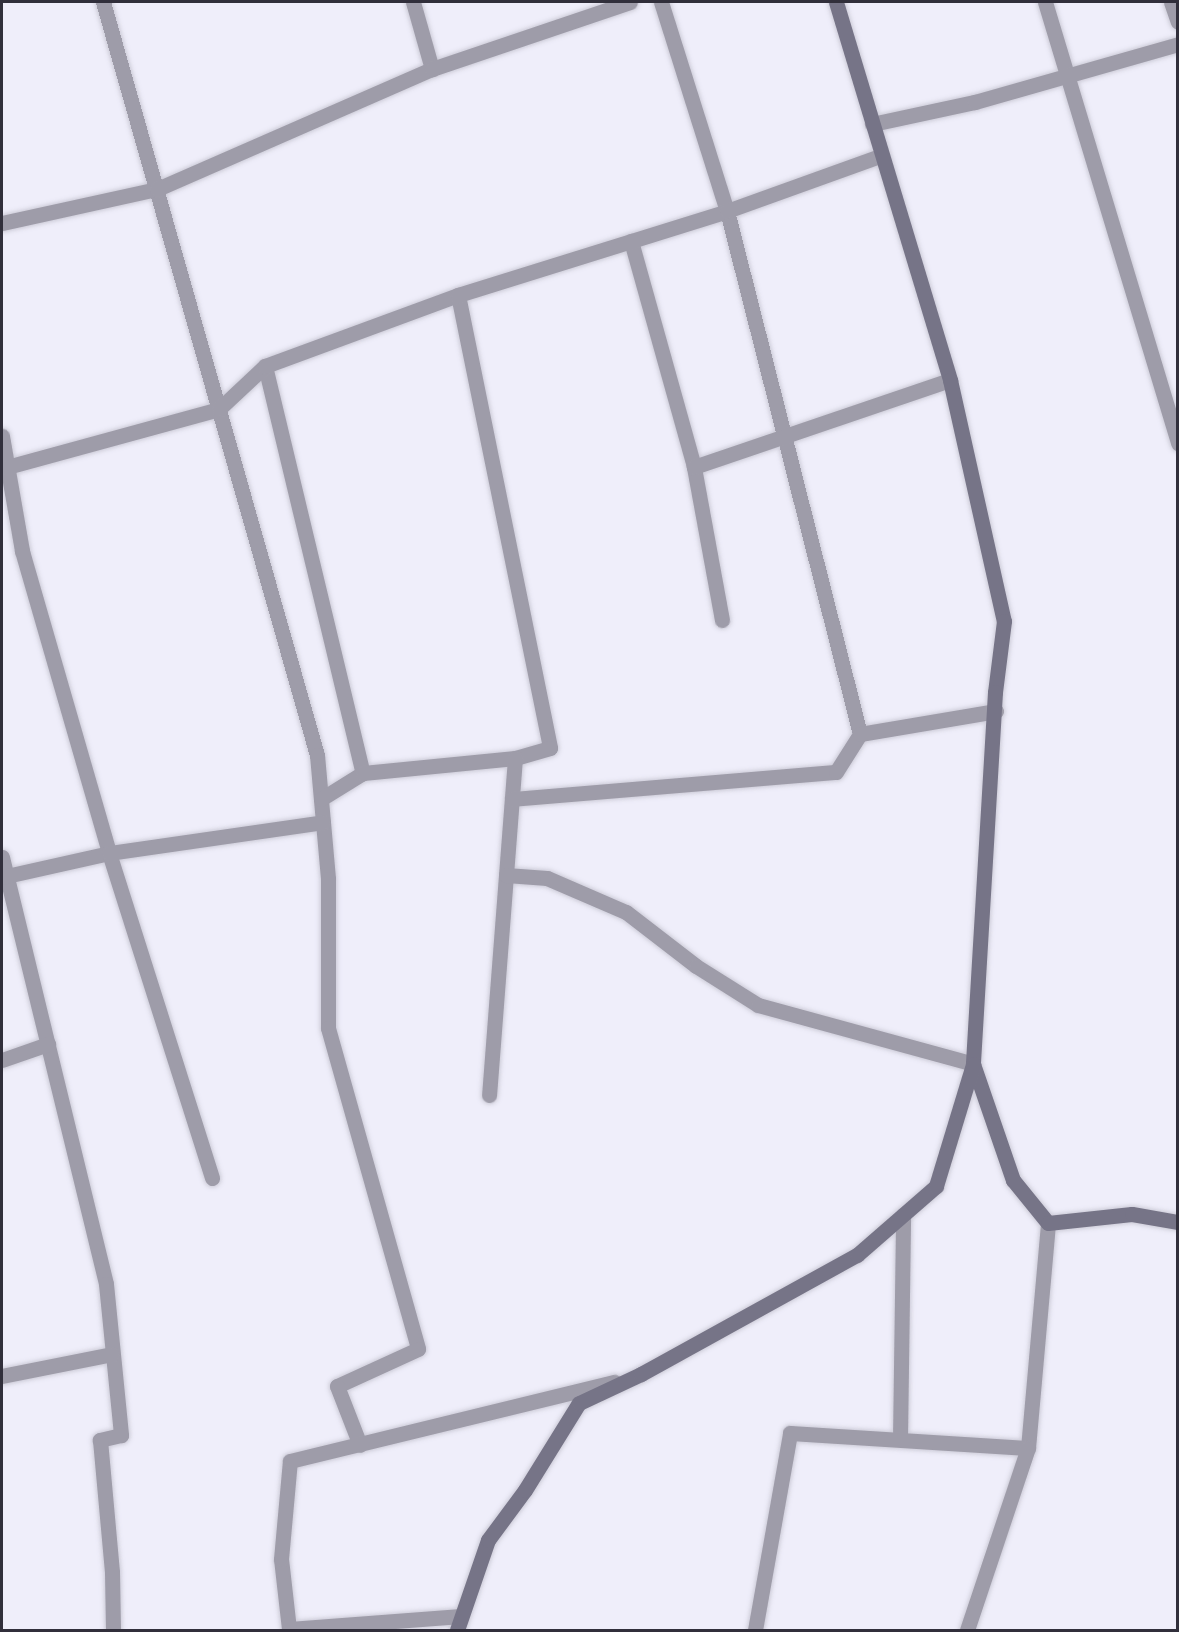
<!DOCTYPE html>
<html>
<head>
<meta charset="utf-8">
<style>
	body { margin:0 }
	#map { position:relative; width:1179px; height:1632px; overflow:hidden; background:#efeefa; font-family:"Source Sans 3",sans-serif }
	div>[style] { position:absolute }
	.roads { filter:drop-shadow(0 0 2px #cdccd8) drop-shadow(0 0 2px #cdccd8) }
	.street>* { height:15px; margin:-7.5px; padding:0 7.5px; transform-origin:7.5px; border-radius:7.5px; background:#9e9ca9 }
	.secondary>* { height:15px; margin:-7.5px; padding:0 7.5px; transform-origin:7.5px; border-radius:7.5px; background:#767487 }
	span { translate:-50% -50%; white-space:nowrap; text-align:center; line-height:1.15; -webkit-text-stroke:4.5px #fff; paint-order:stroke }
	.frame { position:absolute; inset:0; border:3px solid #312f3b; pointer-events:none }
</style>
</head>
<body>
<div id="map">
	<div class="roads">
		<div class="street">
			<i style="left:103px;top:2px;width:783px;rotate:74.14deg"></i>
			<i style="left:317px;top:755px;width:124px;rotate:84.9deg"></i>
			<i style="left:328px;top:879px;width:149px;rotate:90deg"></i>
			<i style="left:328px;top:1028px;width:333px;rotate:74.3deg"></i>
			<i style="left:418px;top:1349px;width:89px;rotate:155.4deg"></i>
			<i style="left:337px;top:1386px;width:63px;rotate:68.7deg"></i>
			<i style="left:413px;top:2px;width:70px;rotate:74.2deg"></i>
			<i style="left:661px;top:2px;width:219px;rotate:72.5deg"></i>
			<i style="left:727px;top:211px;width:540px;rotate:75.73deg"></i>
			<i style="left:1045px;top:2px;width:461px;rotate:73.2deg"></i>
			<i style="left:1171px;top:2px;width:21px;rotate:71deg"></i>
			<i style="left:872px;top:124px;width:105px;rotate:-12.1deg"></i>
			<i style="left:975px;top:102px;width:211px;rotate:-15.9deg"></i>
			<i style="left:2px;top:223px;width:159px;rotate:-12.4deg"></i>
			<i style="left:157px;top:189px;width:300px;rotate:-23.6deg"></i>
			<i style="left:432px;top:69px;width:209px;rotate:-18.7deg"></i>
			<i style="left:631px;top:241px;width:235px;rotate:74.4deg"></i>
			<i style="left:458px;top:295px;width:462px;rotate:78.5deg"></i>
			<i style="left:550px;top:748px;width:36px;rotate:164deg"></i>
			<i style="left:265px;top:366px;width:419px;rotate:76.5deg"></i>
			<i style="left:2px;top:436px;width:117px;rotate:80.1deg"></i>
			<i style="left:22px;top:551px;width:314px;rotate:73.9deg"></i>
			<i style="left:109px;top:853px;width:341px;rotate:72.4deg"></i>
			<i style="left:7px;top:467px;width:220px;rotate:-15.3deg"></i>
			<i style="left:219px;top:409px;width:63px;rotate:-43.1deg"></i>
			<i style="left:265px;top:366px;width:206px;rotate:-20.2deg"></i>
			<i style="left:458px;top:295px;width:282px;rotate:-17.3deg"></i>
			<i style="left:727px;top:211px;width:163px;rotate:-19.8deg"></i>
			<i style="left:722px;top:620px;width:156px;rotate:-100.4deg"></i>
			<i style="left:694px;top:467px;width:270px;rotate:-18.8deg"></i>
			<i style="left:321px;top:799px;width:49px;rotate:-31.8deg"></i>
			<i style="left:363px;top:773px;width:153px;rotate:-5.6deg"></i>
			<i style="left:515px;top:758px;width:338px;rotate:94.4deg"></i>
			<i style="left:512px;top:799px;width:325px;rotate:-4.8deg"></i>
			<i style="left:836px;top:772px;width:45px;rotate:-57.7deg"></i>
			<i style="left:860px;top:734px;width:138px;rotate:-9.6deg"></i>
			<i style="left:2px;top:857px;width:439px;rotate:76.3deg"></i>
			<i style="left:106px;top:1284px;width:152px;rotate:84.3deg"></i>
			<i style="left:121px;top:1435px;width:22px;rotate:167deg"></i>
			<i style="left:100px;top:1440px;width:133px;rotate:84.8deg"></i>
			<i style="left:112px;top:1572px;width:58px;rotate:89deg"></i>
			<i style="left:506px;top:875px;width:41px;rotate:4.2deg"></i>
			<i style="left:547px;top:878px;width:86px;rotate:23.3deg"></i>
			<i style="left:626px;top:912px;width:88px;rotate:37.6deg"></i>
			<i style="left:696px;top:966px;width:73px;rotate:32.2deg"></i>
			<i style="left:758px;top:1005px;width:223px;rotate:15.3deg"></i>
			<i style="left:2px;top:877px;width:110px;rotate:-12.6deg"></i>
			<i style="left:109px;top:853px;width:216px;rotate:-8.2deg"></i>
			<i style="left:2px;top:1060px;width:49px;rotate:-19.2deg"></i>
			<i style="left:2px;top:1376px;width:112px;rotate:-11.3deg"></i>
			<i style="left:900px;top:1439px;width:224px;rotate:-89.2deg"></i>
			<i style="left:461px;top:1616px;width:172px;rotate:175.7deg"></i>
			<i style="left:289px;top:1629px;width:70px;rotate:-96.5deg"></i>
			<i style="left:281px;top:1559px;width:98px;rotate:-84.8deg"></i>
			<i style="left:290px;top:1461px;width:334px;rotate:-13.7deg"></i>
			<i style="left:755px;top:1630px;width:200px;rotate:-79.9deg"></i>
			<i style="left:790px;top:1433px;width:238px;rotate:3.6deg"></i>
			<i style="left:1028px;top:1448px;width:226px;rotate:-84.9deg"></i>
			<i style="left:967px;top:1630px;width:192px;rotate:-71.5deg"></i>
		</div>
		<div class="secondary">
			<i style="left:836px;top:2px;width:395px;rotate:73.2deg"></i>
			<i style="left:950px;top:380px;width:247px;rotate:77.4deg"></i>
			<i style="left:1004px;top:621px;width:72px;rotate:97.2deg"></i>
			<i style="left:995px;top:692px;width:373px;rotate:93.4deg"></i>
			<i style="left:973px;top:1064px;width:123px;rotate:71deg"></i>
			<i style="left:1013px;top:1180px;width:55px;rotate:50.9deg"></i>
			<i style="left:1048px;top:1223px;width:84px;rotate:-6.1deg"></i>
			<i style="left:1132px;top:1214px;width:47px;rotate:9.9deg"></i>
			<i style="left:457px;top:1630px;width:95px;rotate:-71deg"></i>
			<i style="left:488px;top:1540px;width:62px;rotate:-53.5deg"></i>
			<i style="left:525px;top:1490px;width:102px;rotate:-58.2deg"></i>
			<i style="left:579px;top:1403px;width:68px;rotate:-25.1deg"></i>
			<i style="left:641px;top:1374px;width:247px;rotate:-28.9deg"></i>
			<i style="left:857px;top:1255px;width:105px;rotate:-41.1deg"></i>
			<i style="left:936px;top:1186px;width:127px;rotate:-73.1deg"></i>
		</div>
	</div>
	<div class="frame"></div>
</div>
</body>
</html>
